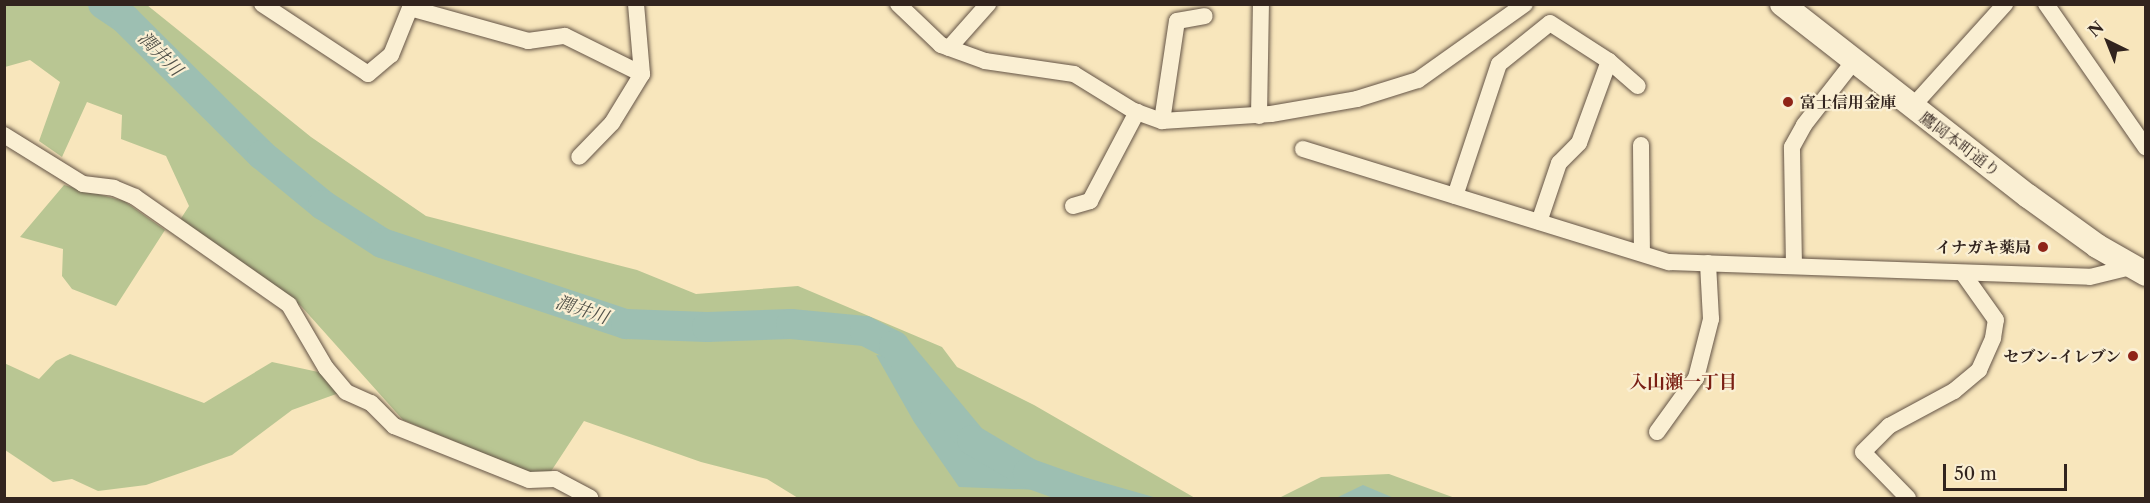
<!DOCTYPE html>
<html>
<head>
<meta charset="utf-8">
<style>
	body { margin:0 }
	#map { position:relative; width:2150px; height:503px; overflow:hidden; background:#f8e6bc; font-family:"Libre Caslon Text","Noto Serif JP",serif }
	div>[style] { position:absolute }
	.green>* { inset:0; background:#b9c693 }
	.water>* { inset:0; background:#9dbfb2 }
	.river>* { height:30px; margin:-15px; padding:0 15px; transform-origin:15px; border-radius:15px; background:#9dbfb2 }
	.roads { filter:drop-shadow(0 0 2px #645446) drop-shadow(0 0 2px #645446) }
	.minor>* { height:16px; margin:-8px; padding:0 8px; transform-origin:8px; border-radius:8px; background:#faefd3 }
	.secondary>* { height:24px; margin:-12px; padding:0 12px; transform-origin:12px; border-radius:12px; background:#faefd3 }
	.dots>* { width:16px; height:16px; translate:-50% -50%; box-sizing:border-box; border:3px solid #faefd3; border-radius:50% }
	span { translate:-50% -50%; white-space:nowrap; text-align:center; line-height:1.15; -webkit-text-stroke:4.5px #faefd3; paint-order:stroke }
	.poi-label { font-size:16px; color:#32241e; font-weight:700 }
	.left { translate:0 -50%; text-align:left }
	.right { translate:-100% -50%; text-align:right }
	.street-label { font-size:16px; color:#32241e }
	.water-label { font-size:18px; color:#52524a; font-style:italic }
	.neighbourhood-label { font-size:18px; color:#7a1f14; font-weight:700 }
	.frame { position:absolute; inset:0; border:6px solid #32241e; pointer-events:none }
	.north { position:absolute; left:2078px; top:12px; width:60px; height:60px; -webkit-text-stroke:4px #faefd3; paint-order:stroke; rotate:317deg; font-size:16px; font-weight:700; line-height:24px; text-align:center; color:#32241e }
	.north::after { content:''; display:block; margin:auto; width:21px; height:27px; background:#32241e; clip-path:polygon(50% 0,100% 100%,50% 72%,0 100%) }
	.scale { position:absolute; left:1943px; top:464px; width:124px; height:27px; box-sizing:border-box; border:3px solid #32241e; border-top:0; padding-left:8px; font-size:18px; line-height:21px; white-space:nowrap; color:#32241e; -webkit-text-stroke:4px #faefd3; paint-order:stroke }
</style>
</head>
<body>
<div id="map">
	<div class="green">
		<i style="clip-path:polygon(5px 5px,147px 5px,311px 137px,426px 216px,637px 270px,696px 294px,798px 286px,942px 347px,957px 367px,1034px 405px,1195px 498px,798px 498px,767px 479px,701px 462px,584px 421px,546px 479px,403px 420px,301px 306px,180px 220px,189px 206px,166px 156px,121px 139px,122px 115px,87px 102px,62px 157px,39px 141px,60px 82px,30px 60px,5px 67px)"></i>
		<i style="clip-path:polygon(64px 185px,124px 201px,165px 230px,116px 306px,72px 289px,62px 276px,63px 249px,20px 237px)"></i>
		<i style="clip-path:polygon(70px 354px,204px 403px,272px 362px,323px 373px,339px 393px,292px 410px,232px 455px,146px 485px,98px 491px,72px 479px,53px 482px,5px 450px,4px 363px,39px 379px,56px 361px)"></i>
		<i style="clip-path:polygon(1389px 474px,1455px 498px,1279px 498px,1321px 477px)"></i>
	</div>
	<div class="water">
		<i style="clip-path:polygon(876px 355px,923px 359px,972px 450px,1045px 466px,1157px 498px,1059px 498px,1042px 490px,959px 487px,914px 422px)"></i>
		<i style="clip-path:polygon(1363px 485px,1394px 498px,1336px 498px)"></i>
	</div>
	<div class="river">
		<i style="left:103px;top:4px;width:27px;rotate:34deg"></i>
		<i style="left:125px;top:19px;width:193px;rotate:44.8deg"></i>
		<i style="left:262px;top:155px;width:79px;rotate:39.3deg"></i>
		<i style="left:323px;top:205px;width:70px;rotate:32.8deg"></i>
		<i style="left:382px;top:243px;width:257px;rotate:18.4deg"></i>
		<i style="left:626px;top:324px;width:81px;rotate:2.1deg"></i>
		<i style="left:707px;top:327px;width:84px;rotate:-2deg"></i>
		<i style="left:791px;top:324px;width:74px;rotate:5.4deg"></i>
		<i style="left:865px;top:331px;width:33px;rotate:27deg"></i>
		<i style="left:894px;top:346px;width:122px;rotate:50.3deg"></i>
		<i style="left:972px;top:440px;width:65px;rotate:30.5deg"></i>
		<i style="left:1028px;top:473px;width:74px;rotate:19.7deg"></i>
	</div>
	<div class="roads">
		<div class="minor">
			<i style="left:262px;top:4px;width:127px;rotate:33.4deg"></i>
			<i style="left:368px;top:74px;width:30px;rotate:-40deg"></i>
			<i style="left:391px;top:55px;width:51px;rotate:-68deg"></i>
			<i style="left:410px;top:8px;width:123px;rotate:15.6deg"></i>
			<i style="left:528px;top:41px;width:37px;rotate:-8deg"></i>
			<i style="left:565px;top:36px;width:86px;rotate:26.3deg"></i>
			<i style="left:642px;top:74px;width:57px;rotate:121.5deg"></i>
			<i style="left:612px;top:123px;width:47px;rotate:134.1deg"></i>
			<i style="left:636px;top:4px;width:70px;rotate:85.1deg"></i>
			<i style="left:898px;top:4px;width:59px;rotate:43.6deg"></i>
			<i style="left:941px;top:45px;width:47px;rotate:20deg"></i>
			<i style="left:985px;top:61px;width:90px;rotate:8.3deg"></i>
			<i style="left:1074px;top:74px;width:70px;rotate:31.7deg"></i>
			<i style="left:1134px;top:111px;width:30px;rotate:20deg"></i>
			<i style="left:1162px;top:121px;width:109px;rotate:-3.7deg"></i>
			<i style="left:1271px;top:114px;width:87px;rotate:-9.9deg"></i>
			<i style="left:1357px;top:99px;width:64px;rotate:-17.3deg"></i>
			<i style="left:1418px;top:80px;width:131px;rotate:-35.4deg"></i>
			<i style="left:2046px;top:4px;width:175px;rotate:55.2deg"></i>
			<i style="left:949px;top:48px;width:59px;rotate:-48.4deg"></i>
			<i style="left:1609px;top:61px;width:38px;rotate:41deg"></i>
			<i style="left:1912px;top:107px;width:139px;rotate:-47.9deg"></i>
			<i style="left:1259px;top:116px;width:112px;rotate:-89deg"></i>
			<i style="left:1162px;top:121px;width:101px;rotate:-81.5deg"></i>
			<i style="left:1177px;top:21px;width:28px;rotate:-10deg"></i>
			<i style="left:4px;top:135px;width:93px;rotate:31.8deg"></i>
			<i style="left:83px;top:184px;width:31px;rotate:7deg"></i>
			<i style="left:114px;top:188px;width:23px;rotate:23deg"></i>
			<i style="left:135px;top:197px;width:188px;rotate:35deg"></i>
			<i style="left:289px;top:305px;width:73px;rotate:59.6deg"></i>
			<i style="left:326px;top:368px;width:31px;rotate:50deg"></i>
			<i style="left:346px;top:392px;width:27px;rotate:24deg"></i>
			<i style="left:371px;top:403px;width:33px;rotate:45deg"></i>
			<i style="left:394px;top:426px;width:145px;rotate:21.8deg"></i>
			<i style="left:529px;top:480px;width:26px;rotate:-2deg"></i>
			<i style="left:555px;top:479px;width:40px;rotate:28deg"></i>
			<i style="left:1641px;top:145px;width:108px;rotate:89.5deg"></i>
			<i style="left:1303px;top:149px;width:383px;rotate:17.2deg"></i>
			<i style="left:1669px;top:262px;width:421px;rotate:2deg"></i>
			<i style="left:2090px;top:277px;width:42px;rotate:-13.7deg"></i>
			<i style="left:1455px;top:196px;width:139px;rotate:-71.6deg"></i>
			<i style="left:1499px;top:64px;width:65px;rotate:-38.8deg"></i>
			<i style="left:1550px;top:23px;width:70px;rotate:32.8deg"></i>
			<i style="left:1609px;top:61px;width:87px;rotate:110.1deg"></i>
			<i style="left:1579px;top:143px;width:28px;rotate:135deg"></i>
			<i style="left:1559px;top:163px;width:62px;rotate:108.7deg"></i>
			<i style="left:1073px;top:206px;width:18px;rotate:-16deg"></i>
			<i style="left:1090px;top:201px;width:101px;rotate:-62.2deg"></i>
			<i style="left:1794px;top:266px;width:119px;rotate:-91deg"></i>
			<i style="left:1792px;top:147px;width:25px;rotate:-61deg"></i>
			<i style="left:1804px;top:125px;width:81px;rotate:-52deg"></i>
			<i style="left:1657px;top:432px;width:67px;rotate:-54.2deg"></i>
			<i style="left:1696px;top:378px;width:61px;rotate:-75.7deg"></i>
			<i style="left:1711px;top:319px;width:56px;rotate:-93.1deg"></i>
			<i style="left:1908px;top:498px;width:64px;rotate:-134.4deg"></i>
			<i style="left:1863px;top:452px;width:37px;rotate:-45deg"></i>
			<i style="left:1889px;top:426px;width:74px;rotate:-28.3deg"></i>
			<i style="left:1954px;top:391px;width:33px;rotate:-40deg"></i>
			<i style="left:1979px;top:370px;width:35px;rotate:-66deg"></i>
			<i style="left:1993px;top:338px;width:18px;rotate:-81deg"></i>
			<i style="left:1996px;top:320px;width:55px;rotate:-125.4deg"></i>
		</div>
		<div class="secondary">
			<i style="left:1782px;top:4px;width:312px;rotate:38deg"></i>
			<i style="left:2028px;top:196px;width:85px;rotate:35.9deg"></i>
			<i style="left:2097px;top:246px;width:56px;rotate:29.7deg"></i>
		</div>
	</div>
	<div class="dots">
		<i style="left:1788px;top:102px;background:#8f2418"></i>
		<i style="left:2043px;top:247px;background:#8f2418"></i>
		<i style="left:2133px;top:356px;background:#8f2418"></i>
	</div>
	<div class="poi-label">
		<span class="left" style="left:1800px;top:102px">富士信用金庫</span>
		<span class="right" style="left:2031px;top:247px">イナガキ薬局</span>
		<span class="right" style="left:2121px;top:356px">セブン-イレブン</span>
	</div>
	<div class="street-label">
		<span style="left:1960px;top:144px;rotate:37deg">鷹岡本町通り</span>
	</div>
	<div class="water-label">
		<span style="left:160px;top:54px;rotate:45deg">潤井川</span>
		<span style="left:582px;top:310px;rotate:18deg">潤井川</span>
	</div>
	<div class="neighbourhood-label">
		<span style="left:1683px;top:382px">入山瀬一丁目</span>
	</div>
	<div class="frame"></div>
	<div class="north">N</div>
	<div class="scale">50 m</div>
</div>
</body>
</html>
